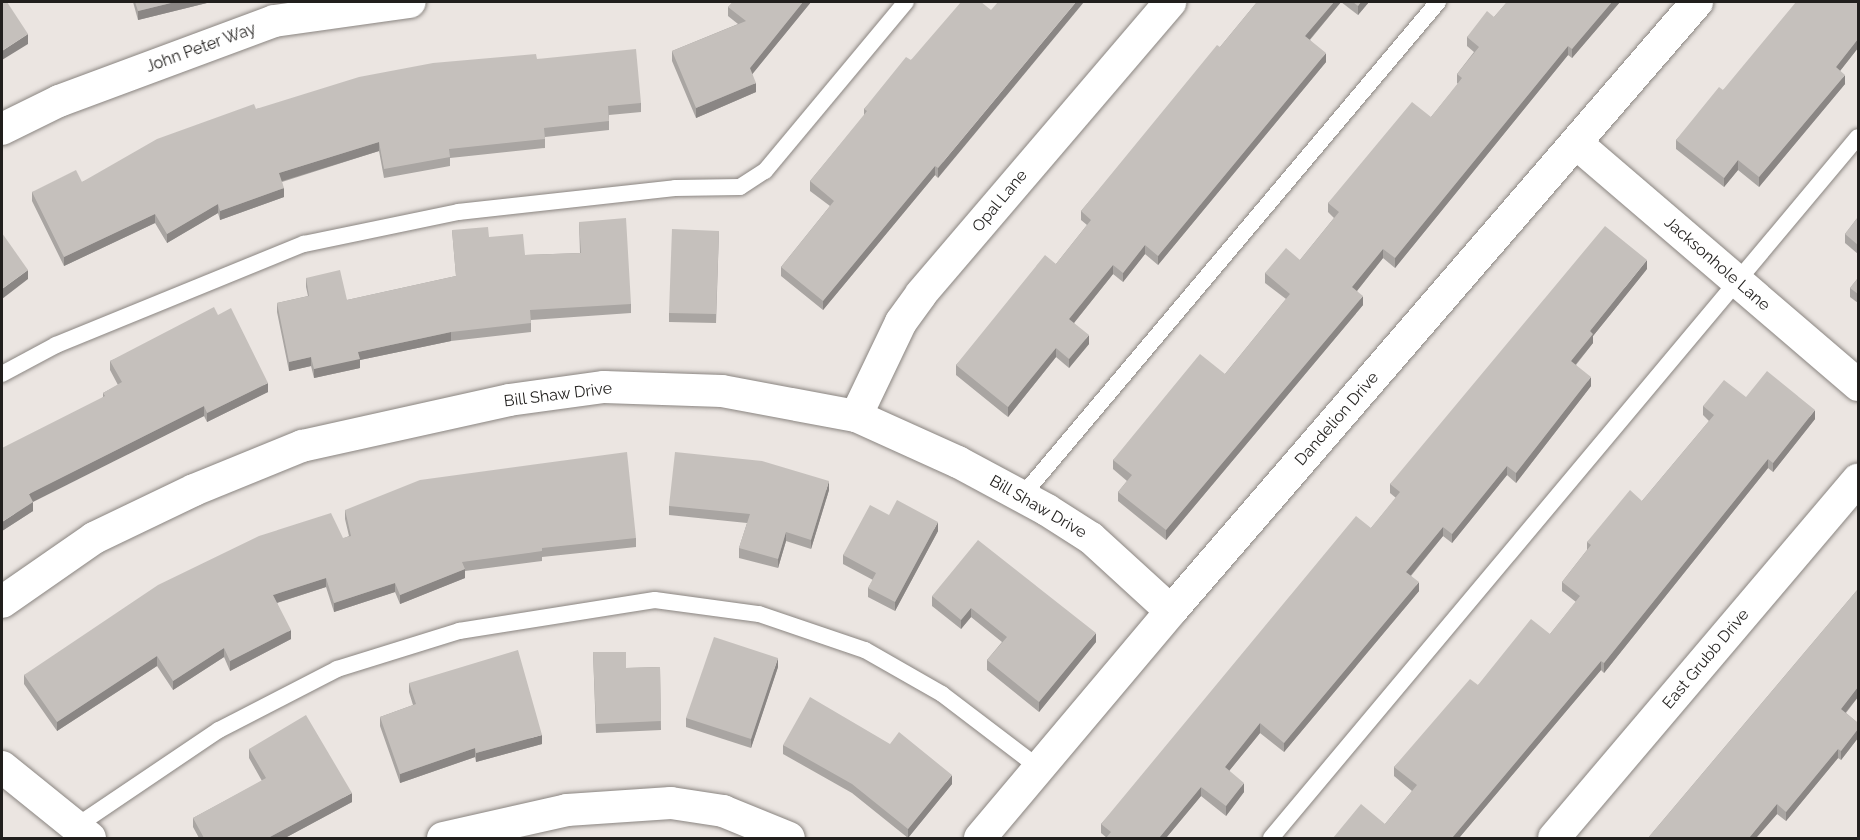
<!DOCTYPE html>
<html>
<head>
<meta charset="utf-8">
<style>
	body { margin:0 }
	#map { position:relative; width:1860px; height:840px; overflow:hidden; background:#ebe5e1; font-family:Raleway,sans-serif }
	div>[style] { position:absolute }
	.roads { filter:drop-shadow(0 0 2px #8a8581) drop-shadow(0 0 2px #8a8581) }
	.lane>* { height:16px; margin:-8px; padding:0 8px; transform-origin:8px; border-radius:8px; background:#fff }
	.street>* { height:32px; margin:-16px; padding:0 16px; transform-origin:16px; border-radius:16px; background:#fff }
	.wall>* { inset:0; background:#a9a5a2 }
	.shaded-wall>* { inset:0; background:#8a8684 }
	.building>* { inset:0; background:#c5c0bc }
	span { translate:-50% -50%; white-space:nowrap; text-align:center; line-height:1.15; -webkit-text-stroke:4.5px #fff; paint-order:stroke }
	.street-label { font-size:16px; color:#211f1d }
	.frame { position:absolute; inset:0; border:3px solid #211f1d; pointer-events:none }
</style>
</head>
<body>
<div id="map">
	<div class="roads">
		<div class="lane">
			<i style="left:2px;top:374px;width:61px;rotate:-28.2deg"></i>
			<i style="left:56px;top:345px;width:268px;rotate:-22.2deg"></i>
			<i style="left:304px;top:244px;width:157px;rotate:-11.7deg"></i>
			<i style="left:458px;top:212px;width:218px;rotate:-6.3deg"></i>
			<i style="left:675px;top:188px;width:65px;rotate:-0.9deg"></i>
			<i style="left:740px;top:187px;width:30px;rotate:-33deg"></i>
			<i style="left:765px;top:171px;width:220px;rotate:-50.2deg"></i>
			<i style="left:1022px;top:496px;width:646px;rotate:-49.9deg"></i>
			<i style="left:75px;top:827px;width:174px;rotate:-34deg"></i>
			<i style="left:219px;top:730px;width:133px;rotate:-27.3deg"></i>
			<i style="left:337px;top:669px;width:128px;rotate:-17.3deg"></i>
			<i style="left:459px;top:631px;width:198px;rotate:-9deg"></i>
			<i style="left:655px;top:600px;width:105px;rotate:7.7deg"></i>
			<i style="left:759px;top:614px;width:112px;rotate:18.8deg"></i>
			<i style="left:865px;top:650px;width:89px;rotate:29.7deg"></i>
			<i style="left:942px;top:694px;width:122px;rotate:37.3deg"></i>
			<i style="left:1271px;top:838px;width:914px;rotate:-50.06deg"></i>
		</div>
		<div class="street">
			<i style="left:2px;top:129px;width:64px;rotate:-26.2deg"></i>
			<i style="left:59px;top:101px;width:229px;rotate:-20.4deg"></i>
			<i style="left:274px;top:21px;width:137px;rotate:-8deg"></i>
			<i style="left:1576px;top:143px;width:372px;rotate:40.6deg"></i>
			<i style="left:856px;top:416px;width:104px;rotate:-64.4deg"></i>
			<i style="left:901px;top:322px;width:34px;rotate:-54deg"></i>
			<i style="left:921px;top:294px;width:384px;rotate:-49.5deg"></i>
			<i style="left:2px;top:602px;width:112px;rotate:-34.8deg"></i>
			<i style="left:94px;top:538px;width:111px;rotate:-25.6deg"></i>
			<i style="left:194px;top:490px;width:117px;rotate:-22.2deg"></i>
			<i style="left:302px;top:446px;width:212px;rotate:-12.5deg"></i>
			<i style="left:509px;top:400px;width:96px;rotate:-7.8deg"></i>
			<i style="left:604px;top:387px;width:118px;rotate:1.9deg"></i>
			<i style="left:722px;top:391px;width:136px;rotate:10.6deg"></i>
			<i style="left:856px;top:416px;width:112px;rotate:24.3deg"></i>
			<i style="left:958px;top:462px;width:101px;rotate:28.3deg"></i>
			<i style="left:1047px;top:510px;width:52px;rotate:32.5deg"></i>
			<i style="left:1091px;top:538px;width:108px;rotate:42.4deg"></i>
			<i style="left:2px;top:767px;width:113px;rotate:38.9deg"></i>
			<i style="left:443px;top:838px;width:127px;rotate:-12.7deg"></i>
			<i style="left:567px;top:810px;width:104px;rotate:-3.9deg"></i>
			<i style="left:671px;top:803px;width:53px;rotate:8.7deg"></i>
			<i style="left:723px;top:811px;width:71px;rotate:22.2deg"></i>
			<i style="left:980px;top:838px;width:297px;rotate:-49.9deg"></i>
			<i style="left:1171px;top:611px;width:805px;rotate:-49.18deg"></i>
			<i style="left:1554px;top:838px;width:470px;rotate:-49.7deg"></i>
		</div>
	</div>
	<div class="wall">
		<i style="clip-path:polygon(133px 2px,211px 2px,138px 20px)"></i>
		<i style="clip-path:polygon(733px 2px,811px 2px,752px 74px,756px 92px,696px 118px,672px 61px,672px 51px,738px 24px,728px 16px,728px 7px)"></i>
		<i style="clip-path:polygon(1257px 2px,1341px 2px,1310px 40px,1326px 62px,1158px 265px,1145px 254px,1123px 282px,1113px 274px,1074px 323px,1089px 344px,1069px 368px,1056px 357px,1008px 417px,956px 375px,956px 365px,1056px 264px,1087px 225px,1081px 220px,1081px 211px,1220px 47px)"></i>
		<i style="clip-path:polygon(1341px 2px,1369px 2px,1358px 15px)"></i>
		<i style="clip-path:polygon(1507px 2px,1620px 2px,1572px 58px,1568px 55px,1395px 268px,1383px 258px,1357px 291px,1363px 305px,1166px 540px,1118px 501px,1118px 492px,1127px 481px,1113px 469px,1113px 460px,1225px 374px,1286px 299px,1265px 283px,1265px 273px,1300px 260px,1334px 218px,1328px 212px,1328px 203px,1431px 117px,1458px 84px,1457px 83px,1457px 74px,1474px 52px,1467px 46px,1467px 37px,1494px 17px)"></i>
		<i style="clip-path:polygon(1858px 2px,1858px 48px,1840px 71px,1845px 84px,1759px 187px,1738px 170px,1724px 187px,1676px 149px,1676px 140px,1723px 90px)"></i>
		<i style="clip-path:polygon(991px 10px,938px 178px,935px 175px,823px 310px,781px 276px,781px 267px,830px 206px,810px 191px,810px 181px,864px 116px,864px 109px,911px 60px)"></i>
		<i style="clip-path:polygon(537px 59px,641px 103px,641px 112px,609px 115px,609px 130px,545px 137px,545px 148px,450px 158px,450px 166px,384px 178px,379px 151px,282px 182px,284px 197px,220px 220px,218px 213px,167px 243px,155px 223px,64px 266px,32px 201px,32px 192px,82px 182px,256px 109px)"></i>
		<i style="clip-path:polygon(1858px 217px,1858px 254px,1845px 243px,1845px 234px)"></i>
		<i style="clip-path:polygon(579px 222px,631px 304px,631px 313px,531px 320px,531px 332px,451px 341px,360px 360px,360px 368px,314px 378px,311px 366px,289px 371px,277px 312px,277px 303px,308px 296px,306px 287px,306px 278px,347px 300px,456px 276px,452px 230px,489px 237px,525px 255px,580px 253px)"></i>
		<i style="clip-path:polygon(719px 231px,716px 323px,669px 322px,669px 313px)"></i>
		<i style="clip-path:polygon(1647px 269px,1593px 336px,1593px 343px,1576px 365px,1591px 386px,1516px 483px,1507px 475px,1452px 543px,1443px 536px,1411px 576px,1419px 591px,1284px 752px,1260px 733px,1229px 771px,1244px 792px,1226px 816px,1201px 796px,1166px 838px,1106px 838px,1107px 838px,1101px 833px,1101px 824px,1371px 528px,1396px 498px,1390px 493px,1390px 484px)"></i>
		<i style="clip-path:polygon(1858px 278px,1858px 303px,1850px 297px,1850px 288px)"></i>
		<i style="clip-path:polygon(218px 315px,268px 392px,207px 422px,204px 416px,33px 501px,33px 511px,2px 531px,103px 397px,103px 393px,118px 385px,110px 370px,110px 361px)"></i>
		<i style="clip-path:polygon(1746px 397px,1815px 419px,1773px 472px,1768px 468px,1604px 673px,1601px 670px,1459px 838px,1333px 838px,1385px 824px,1412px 791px,1394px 776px,1394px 767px,1478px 685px,1550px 634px,1576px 602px,1562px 591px,1562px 582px,1587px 550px,1587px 542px,1642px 501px,1709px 421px,1703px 415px,1703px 406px)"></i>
		<i style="clip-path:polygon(829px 490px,811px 549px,786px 541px,778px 568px,739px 558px,739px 548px,747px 523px,669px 515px,669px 506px)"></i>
		<i style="clip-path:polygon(345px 510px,636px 538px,636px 547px,542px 557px,542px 561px,465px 571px,465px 578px,400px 604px,395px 592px,334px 612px,326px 587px,277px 603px,291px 639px,230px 671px,224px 657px,173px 690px,157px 666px,57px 731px,24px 684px,24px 675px,349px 536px,345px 519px)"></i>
		<i style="clip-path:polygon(889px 515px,938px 531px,895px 611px,868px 597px,868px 588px,873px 580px,843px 564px,843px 555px)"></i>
		<i style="clip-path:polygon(1858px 589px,1858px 697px,1846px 713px,1858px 723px,1858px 738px,1841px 760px,1838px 758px,1786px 821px,1777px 814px,1756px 838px,1648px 838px)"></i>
		<i style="clip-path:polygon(932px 596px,1096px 642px,1039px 712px,987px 670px,987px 660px,1002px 642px,971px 617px,961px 629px,932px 606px)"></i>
		<i style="clip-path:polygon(593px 652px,626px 668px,660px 667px,661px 730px,596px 733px)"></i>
		<i style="clip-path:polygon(778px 667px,751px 748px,686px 727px,686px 718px)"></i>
		<i style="clip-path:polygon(409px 683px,542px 744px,476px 762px,475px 757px,400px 783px,380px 726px,380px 717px,413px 705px,409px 692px)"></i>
		<i style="clip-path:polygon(783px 745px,952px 784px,908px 838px,852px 793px,783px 754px)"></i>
		<i style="clip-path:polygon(249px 749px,352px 802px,285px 838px,199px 838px,193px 827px,193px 818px,262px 781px,249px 758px)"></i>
	</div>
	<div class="shaded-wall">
		<i style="clip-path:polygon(175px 2px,211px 2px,138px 20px,138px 11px)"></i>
		<i style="clip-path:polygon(803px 2px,811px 2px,750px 77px,750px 68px)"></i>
		<i style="clip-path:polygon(1076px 2px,1084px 2px,938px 178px,938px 168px)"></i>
		<i style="clip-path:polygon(1334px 2px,1341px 2px,1305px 45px,1305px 36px)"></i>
		<i style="clip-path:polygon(1361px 2px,1369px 2px,1358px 15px,1358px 6px)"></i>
		<i style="clip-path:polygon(1612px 2px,1620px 2px,1572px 58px,1572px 49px)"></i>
		<i style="clip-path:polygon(28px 34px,28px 44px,2px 60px,2px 51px)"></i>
		<i style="clip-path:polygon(1858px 39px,1858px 48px,1836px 76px,1836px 67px)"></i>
		<i style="clip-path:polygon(1568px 46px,1568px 55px,1395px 268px,1395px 258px)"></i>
		<i style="clip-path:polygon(1326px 53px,1326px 62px,1158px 265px,1158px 256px)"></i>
		<i style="clip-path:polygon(1845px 75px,1845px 84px,1759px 187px,1759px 177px)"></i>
		<i style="clip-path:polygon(756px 83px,756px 92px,696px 118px,696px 108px)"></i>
		<i style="clip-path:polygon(379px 142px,379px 151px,279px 182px,279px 173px)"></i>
		<i style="clip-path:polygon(1738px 160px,1738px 170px,1724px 187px,1724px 178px)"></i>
		<i style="clip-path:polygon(935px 166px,935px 175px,823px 310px,823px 301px)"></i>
		<i style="clip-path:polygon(284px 188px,284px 197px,220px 220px,220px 211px)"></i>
		<i style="clip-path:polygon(218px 204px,218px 213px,167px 243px,167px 234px)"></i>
		<i style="clip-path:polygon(155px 214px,155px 223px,64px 266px,64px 257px)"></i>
		<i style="clip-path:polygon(1145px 245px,1145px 254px,1123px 282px,1123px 273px)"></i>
		<i style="clip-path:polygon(1383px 249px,1383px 258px,1352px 297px,1352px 287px)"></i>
		<i style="clip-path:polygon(1647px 260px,1647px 269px,1593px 336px,1593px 343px,1571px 370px,1571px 361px,1590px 331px)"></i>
		<i style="clip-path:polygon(1113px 265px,1113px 274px,1069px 329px,1069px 319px)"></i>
		<i style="clip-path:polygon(28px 270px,28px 279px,2px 299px,2px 289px)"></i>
		<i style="clip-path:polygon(1363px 296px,1363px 305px,1166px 540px,1166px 530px)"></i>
		<i style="clip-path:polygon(451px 332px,451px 341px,360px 360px,360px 368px,314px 378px,314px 369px,358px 352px)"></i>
		<i style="clip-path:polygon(1089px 335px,1089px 344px,1069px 368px,1069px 359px)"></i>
		<i style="clip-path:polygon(1056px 348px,1056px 357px,1008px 417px,1008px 407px)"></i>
		<i style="clip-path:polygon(311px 357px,311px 366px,289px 371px,289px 362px)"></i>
		<i style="clip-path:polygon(1591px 377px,1591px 386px,1516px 483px,1516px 473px)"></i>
		<i style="clip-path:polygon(268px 383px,268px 392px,207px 422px,207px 413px)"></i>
		<i style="clip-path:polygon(204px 406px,204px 416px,29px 504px,29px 494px)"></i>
		<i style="clip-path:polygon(1815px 410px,1815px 419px,1773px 472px,1773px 463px)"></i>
		<i style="clip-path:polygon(1768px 459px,1768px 468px,1604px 673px,1604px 663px)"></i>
		<i style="clip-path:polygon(1507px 466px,1507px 475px,1452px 543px,1452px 534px)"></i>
		<i style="clip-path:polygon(829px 481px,829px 490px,811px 549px,811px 540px)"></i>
		<i style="clip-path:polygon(33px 502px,33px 511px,2px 531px,2px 522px)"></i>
		<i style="clip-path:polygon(938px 522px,938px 531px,895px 611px,895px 602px)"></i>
		<i style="clip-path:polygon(1443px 527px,1443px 536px,1406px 581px,1406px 572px)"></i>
		<i style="clip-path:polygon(786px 532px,786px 541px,778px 568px,778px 559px)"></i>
		<i style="clip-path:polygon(465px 569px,465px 578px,400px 604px,400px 595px)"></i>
		<i style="clip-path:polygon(326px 578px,326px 587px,273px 604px,273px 595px)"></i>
		<i style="clip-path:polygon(1419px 582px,1419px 591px,1284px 752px,1284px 743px)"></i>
		<i style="clip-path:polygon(395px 583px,395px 592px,334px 612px,334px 603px)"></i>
		<i style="clip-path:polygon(971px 608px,971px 617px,961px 629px,961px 620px)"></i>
		<i style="clip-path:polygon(291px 630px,291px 639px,230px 671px,230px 661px)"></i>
		<i style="clip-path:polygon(1096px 633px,1096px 642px,1039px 712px,1039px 702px)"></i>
		<i style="clip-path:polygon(224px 648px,224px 657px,173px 690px,173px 681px)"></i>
		<i style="clip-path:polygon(157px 656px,157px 666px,57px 731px,57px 722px)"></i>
		<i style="clip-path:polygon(778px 658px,778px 667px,751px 748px,751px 739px)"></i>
		<i style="clip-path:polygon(1601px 661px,1601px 670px,1459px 838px,1452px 838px)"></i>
		<i style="clip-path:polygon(1858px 687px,1858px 697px,1841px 718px,1841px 709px)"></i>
		<i style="clip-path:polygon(1260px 723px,1260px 733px,1225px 776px,1225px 767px)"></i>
		<i style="clip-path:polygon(1858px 729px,1858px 738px,1841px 760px,1841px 751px)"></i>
		<i style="clip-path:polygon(542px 735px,542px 744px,476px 762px,476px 753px)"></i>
		<i style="clip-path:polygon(475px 748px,475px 757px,400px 783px,400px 774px)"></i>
		<i style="clip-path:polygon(1838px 749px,1838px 758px,1786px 821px,1786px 812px)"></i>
		<i style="clip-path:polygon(952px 775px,952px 784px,908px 838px,908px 829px)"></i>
		<i style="clip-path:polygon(1244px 783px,1244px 792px,1226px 816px,1226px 806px)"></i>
		<i style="clip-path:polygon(1201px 787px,1201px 796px,1166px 838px,1159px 838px)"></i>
		<i style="clip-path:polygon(352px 793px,352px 802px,285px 838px,268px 838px)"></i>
		<i style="clip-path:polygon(1777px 804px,1777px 814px,1756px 838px,1749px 838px)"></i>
	</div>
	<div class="building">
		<i style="clip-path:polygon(2px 2px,7px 2px,28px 34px,2px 51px)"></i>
		<i style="clip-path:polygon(135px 2px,175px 2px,138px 11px)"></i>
		<i style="clip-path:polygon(733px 2px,803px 2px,750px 68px,756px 83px,696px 108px,672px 51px,746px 21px,728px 7px)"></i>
		<i style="clip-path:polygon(961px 2px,981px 2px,991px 10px,998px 2px,1076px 2px,938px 168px,935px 166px,823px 301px,781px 267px,834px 201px,810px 181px,867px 111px,864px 109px,906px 57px,911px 60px)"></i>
		<i style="clip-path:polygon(1257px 2px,1334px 2px,1305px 36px,1326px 53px,1158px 256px,1145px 245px,1123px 273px,1113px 265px,1069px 319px,1089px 335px,1069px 359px,1056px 348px,1008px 407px,956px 365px,1045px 255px,1056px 264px,1091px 220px,1081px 211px,1217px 45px,1220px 47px)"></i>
		<i style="clip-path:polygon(1353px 2px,1361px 2px,1358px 6px)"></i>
		<i style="clip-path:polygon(1507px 2px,1612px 2px,1572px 49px,1568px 46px,1395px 258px,1383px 249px,1352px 287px,1363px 296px,1166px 530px,1118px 492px,1132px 475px,1113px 460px,1200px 354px,1225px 374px,1290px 294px,1265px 273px,1286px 248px,1300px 260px,1339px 212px,1328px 203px,1412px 102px,1431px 117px,1462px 78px,1457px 74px,1479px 47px,1467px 37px,1487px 11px,1494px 17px)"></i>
		<i style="clip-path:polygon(1796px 2px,1858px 2px,1858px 39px,1836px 67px,1845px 75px,1759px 177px,1738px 160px,1724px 178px,1676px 140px,1719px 87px,1723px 90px)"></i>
		<i style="clip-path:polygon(636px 49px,641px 103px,608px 106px,609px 121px,544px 128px,545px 139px,449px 149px,450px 157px,384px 169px,379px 142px,279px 173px,284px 188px,220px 211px,218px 204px,167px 234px,155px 214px,64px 257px,32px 192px,76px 170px,82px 182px,157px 139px,254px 104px,256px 109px,359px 77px,433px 63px,536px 54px,537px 59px)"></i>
		<i style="clip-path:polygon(1858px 217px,1858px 245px,1845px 234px)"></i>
		<i style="clip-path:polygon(626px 218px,631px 304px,530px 310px,531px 323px,451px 332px,358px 352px,360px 359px,314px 369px,311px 357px,289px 362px,277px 303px,309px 296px,306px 278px,340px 270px,347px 300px,456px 276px,452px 230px,488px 227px,489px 237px,523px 234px,525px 255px,581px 253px,579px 222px)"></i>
		<i style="clip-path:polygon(1605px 226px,1647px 260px,1590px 331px,1593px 334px,1571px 361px,1591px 377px,1516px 473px,1507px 466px,1452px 534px,1443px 527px,1406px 572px,1419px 582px,1284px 743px,1260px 723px,1225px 767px,1244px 783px,1226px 806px,1201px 787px,1159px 838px,1106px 838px,1111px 832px,1101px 824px,1356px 516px,1371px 528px,1400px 492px,1390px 484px)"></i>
		<i style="clip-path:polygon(672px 229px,719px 231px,716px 314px,669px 313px)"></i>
		<i style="clip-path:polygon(2px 233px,28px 270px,2px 289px)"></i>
		<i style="clip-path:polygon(1858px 278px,1858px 294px,1850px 288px)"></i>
		<i style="clip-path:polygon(214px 307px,218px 315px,231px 308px,268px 383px,207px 413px,204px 406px,29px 494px,33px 502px,2px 522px,2px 448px,105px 396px,103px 393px,122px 382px,110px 361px)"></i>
		<i style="clip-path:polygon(1767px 371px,1815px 410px,1773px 463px,1768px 459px,1604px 663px,1601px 661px,1452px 838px,1333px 838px,1361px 804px,1385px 824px,1417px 785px,1394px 767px,1470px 679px,1478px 685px,1531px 619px,1550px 634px,1580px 596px,1562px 582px,1591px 545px,1587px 542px,1630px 490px,1642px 501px,1714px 415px,1703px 406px,1724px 380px,1746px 397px)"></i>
		<i style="clip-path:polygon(627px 452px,636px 538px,542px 548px,542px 551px,462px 562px,465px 569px,400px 595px,395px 583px,334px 603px,326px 578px,273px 595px,291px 630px,230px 661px,224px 648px,173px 681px,157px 656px,57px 722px,24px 675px,158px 585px,259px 536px,331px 513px,343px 538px,351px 536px,345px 510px,420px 480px)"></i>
		<i style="clip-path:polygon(675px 452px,762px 461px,829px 481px,811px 540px,786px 532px,778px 559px,739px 548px,750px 514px,669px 506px)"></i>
		<i style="clip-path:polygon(897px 500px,938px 522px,895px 602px,868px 588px,876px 573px,843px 555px,870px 505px,889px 515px)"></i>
		<i style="clip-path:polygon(978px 540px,1096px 633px,1039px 702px,987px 660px,1007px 637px,971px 608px,961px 620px,932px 596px)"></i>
		<i style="clip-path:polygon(1858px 589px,1858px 687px,1841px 709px,1858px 723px,1858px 729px,1841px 751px,1838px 749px,1786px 812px,1777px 804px,1749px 838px,1648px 838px)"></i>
		<i style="clip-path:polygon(714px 637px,778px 658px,751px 739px,686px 718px)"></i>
		<i style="clip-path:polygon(518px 650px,542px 735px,476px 753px,475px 748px,400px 774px,380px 717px,416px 704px,409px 683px)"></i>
		<i style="clip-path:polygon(593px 652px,626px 652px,626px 668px,660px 667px,661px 721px,596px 724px)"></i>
		<i style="clip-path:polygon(810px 697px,890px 744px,899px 732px,952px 775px,908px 829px,852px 784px,783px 745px)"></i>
		<i style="clip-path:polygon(306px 715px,352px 793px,268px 838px,204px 838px,193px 818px,266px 778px,249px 749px)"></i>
	</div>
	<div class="street-label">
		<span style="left:201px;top:48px;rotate:-20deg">John Peter Way</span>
		<span style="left:1000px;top:201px;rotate:-50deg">Opal Lane</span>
		<span style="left:1717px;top:264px;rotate:41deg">Jacksonhole Lane</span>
		<span style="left:558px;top:395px;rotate:-7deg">Bill Shaw Drive</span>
		<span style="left:1337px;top:419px;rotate:-49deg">Dandelion Drive</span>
		<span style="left:1038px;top:507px;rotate:30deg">Bill Shaw Drive</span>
		<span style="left:1706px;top:659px;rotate:-50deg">East Grubb Drive</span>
	</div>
	<div class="frame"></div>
</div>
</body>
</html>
